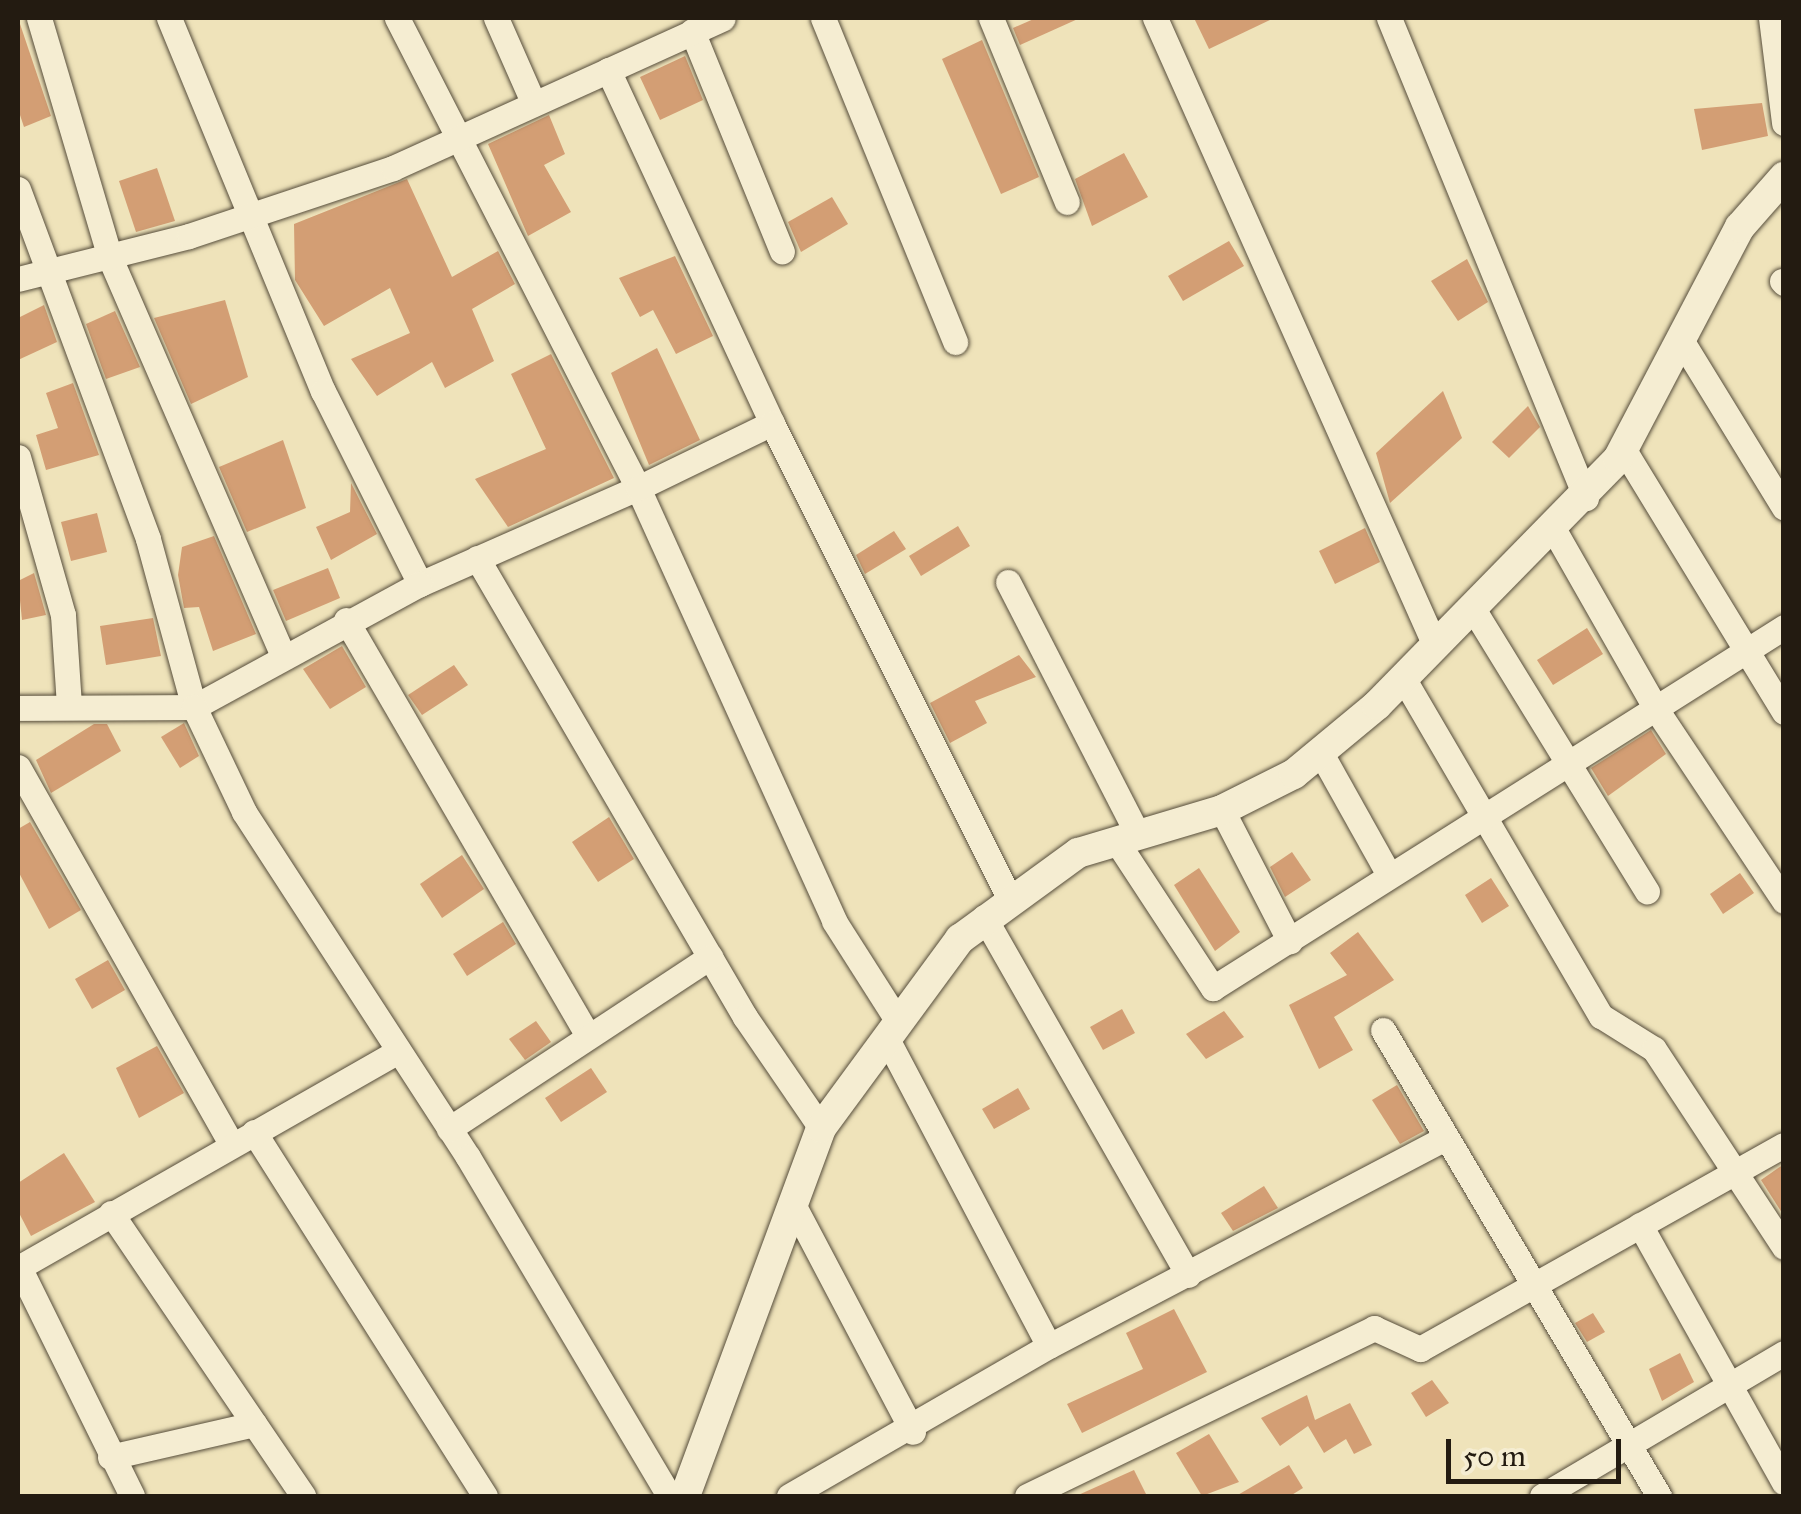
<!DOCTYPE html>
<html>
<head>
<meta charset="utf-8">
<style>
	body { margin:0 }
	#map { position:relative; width:1801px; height:1514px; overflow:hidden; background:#efe3ba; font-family:"IM FELL Great Primer",serif }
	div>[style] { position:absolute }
	.building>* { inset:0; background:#d39e74 }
	.roads { filter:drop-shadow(0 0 2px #564d3b) drop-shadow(0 0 2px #564d3b) }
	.minor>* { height:25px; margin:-12.5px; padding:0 12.5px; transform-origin:12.5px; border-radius:12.5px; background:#f5edd2 }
	.tertiary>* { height:30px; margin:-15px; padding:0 15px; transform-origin:15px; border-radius:15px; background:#f5edd2 }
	span { translate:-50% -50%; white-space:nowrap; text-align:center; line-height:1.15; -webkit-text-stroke:10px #f5edd2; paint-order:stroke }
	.frame { position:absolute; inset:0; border:20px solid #231b11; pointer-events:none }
	.scale { position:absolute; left:1446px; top:1439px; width:175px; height:45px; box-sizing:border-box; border:5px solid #231b11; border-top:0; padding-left:12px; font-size:30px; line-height:35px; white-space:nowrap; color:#231b11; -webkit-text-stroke:8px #f5edd2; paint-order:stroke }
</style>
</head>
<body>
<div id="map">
	<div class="building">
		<i style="clip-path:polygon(18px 18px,51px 116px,24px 127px,18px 109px)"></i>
		<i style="clip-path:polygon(1036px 18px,1080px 18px,1020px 45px,1013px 28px)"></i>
		<i style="clip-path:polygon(1194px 18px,1274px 18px,1209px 49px)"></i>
		<i style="clip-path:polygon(982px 40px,1039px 177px,1001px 194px,942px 59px)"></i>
		<i style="clip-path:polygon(685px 56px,703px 100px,660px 120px,640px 77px)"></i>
		<i style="clip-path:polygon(1762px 103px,1768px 136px,1702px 150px,1694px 109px)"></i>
		<i style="clip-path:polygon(549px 115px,565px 154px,544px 165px,571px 212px,528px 236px,488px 144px)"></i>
		<i style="clip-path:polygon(1124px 153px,1148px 197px,1092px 226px,1075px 179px)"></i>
		<i style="clip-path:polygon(157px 168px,175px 221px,136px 232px,119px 181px)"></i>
		<i style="clip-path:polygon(407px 179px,452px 277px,498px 251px,515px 284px,472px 309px,494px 361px,445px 388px,432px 362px,377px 396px,351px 359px,410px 333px,390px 288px,324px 326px,295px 280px,294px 224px)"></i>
		<i style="clip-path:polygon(832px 197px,848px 224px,801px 252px,788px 222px)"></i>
		<i style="clip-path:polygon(1229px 241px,1244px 266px,1183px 301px,1168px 276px)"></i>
		<i style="clip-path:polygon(675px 256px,713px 336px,676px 354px,653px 310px,640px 317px,619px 278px)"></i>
		<i style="clip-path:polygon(1467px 259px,1488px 302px,1458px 321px,1431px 281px)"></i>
		<i style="clip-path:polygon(225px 300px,248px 377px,191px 404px,154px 318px)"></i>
		<i style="clip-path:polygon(44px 305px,57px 342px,18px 360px,18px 318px)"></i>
		<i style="clip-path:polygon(115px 311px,140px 367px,106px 379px,86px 324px)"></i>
		<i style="clip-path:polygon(657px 348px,700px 440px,649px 465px,611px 373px)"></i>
		<i style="clip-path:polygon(551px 354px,614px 478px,508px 527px,475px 479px,546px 449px,511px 374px)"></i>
		<i style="clip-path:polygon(73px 383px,99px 455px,46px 470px,36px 435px,58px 428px,46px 393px)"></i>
		<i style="clip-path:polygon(1443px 391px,1462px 438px,1390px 503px,1376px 453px)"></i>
		<i style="clip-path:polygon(1528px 406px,1540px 427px,1509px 458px,1492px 442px)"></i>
		<i style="clip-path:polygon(283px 440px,306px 508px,247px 532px,219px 467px)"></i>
		<i style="clip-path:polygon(351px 483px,377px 534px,331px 560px,316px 527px,350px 512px)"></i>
		<i style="clip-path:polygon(97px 513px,107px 552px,71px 561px,61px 522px)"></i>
		<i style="clip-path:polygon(958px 526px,970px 546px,921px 576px,909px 556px)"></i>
		<i style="clip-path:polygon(1365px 528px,1380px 562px,1335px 584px,1319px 551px)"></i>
		<i style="clip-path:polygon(894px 531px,906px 549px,865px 574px,856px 555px)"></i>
		<i style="clip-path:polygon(214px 536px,256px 634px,213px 651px,199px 607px,184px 608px,178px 575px,182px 547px)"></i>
		<i style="clip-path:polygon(328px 568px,340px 598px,286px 621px,273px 590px)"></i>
		<i style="clip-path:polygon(34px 573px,46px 615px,22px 620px,18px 581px)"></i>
		<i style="clip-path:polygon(153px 618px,161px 656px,106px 665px,100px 626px)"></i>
		<i style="clip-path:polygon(1587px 628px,1603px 654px,1553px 685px,1537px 660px)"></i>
		<i style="clip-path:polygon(342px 646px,366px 687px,330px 709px,303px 669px)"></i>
		<i style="clip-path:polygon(1019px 655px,1036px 677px,975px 701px,987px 723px,950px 743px,930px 703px)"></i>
		<i style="clip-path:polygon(454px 665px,468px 685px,422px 715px,408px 695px)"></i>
		<i style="clip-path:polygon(184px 723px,199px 756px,180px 768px,161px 737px)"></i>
		<i style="clip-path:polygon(94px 724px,107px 724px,121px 751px,51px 793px,36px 760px)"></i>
		<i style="clip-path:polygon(1651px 730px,1666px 754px,1608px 796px,1591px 768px)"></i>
		<i style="clip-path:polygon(609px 817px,634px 859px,598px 882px,572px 842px)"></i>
		<i style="clip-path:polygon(30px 822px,81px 910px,49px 929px,18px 871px,18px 829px)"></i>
		<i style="clip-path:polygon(1292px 852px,1311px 880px,1285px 897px,1270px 867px)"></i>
		<i style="clip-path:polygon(462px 855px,484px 889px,442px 918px,420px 884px)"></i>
		<i style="clip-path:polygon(1199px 868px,1240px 932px,1215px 951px,1174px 885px)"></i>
		<i style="clip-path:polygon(1740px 873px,1754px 893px,1723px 914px,1710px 894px)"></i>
		<i style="clip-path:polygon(1491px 878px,1509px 906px,1482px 923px,1465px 895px)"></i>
		<i style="clip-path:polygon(503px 922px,516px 944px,467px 976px,453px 954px)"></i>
		<i style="clip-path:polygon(1358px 932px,1394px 980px,1334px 1017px,1353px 1050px,1319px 1069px,1289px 1005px,1347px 975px,1330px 953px)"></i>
		<i style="clip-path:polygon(108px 960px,125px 990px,92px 1009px,75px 979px)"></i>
		<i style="clip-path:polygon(1122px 1009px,1135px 1033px,1103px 1050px,1090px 1027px)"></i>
		<i style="clip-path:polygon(1224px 1011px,1244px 1037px,1206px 1059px,1186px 1034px)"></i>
		<i style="clip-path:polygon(536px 1021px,551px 1042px,525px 1060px,509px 1039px)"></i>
		<i style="clip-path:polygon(157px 1046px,184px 1093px,139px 1118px,116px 1068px)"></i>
		<i style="clip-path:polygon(591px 1068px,607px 1092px,561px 1122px,545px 1098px)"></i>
		<i style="clip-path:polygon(1397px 1085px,1424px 1131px,1400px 1144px,1372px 1100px)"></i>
		<i style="clip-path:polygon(1018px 1088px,1030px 1109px,994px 1129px,982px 1109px)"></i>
		<i style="clip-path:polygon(64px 1153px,95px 1202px,31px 1236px,18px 1211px,18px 1183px)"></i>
		<i style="clip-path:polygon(1784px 1164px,1784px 1216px,1761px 1180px)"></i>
		<i style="clip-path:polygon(1264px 1186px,1278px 1208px,1233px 1231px,1221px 1213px)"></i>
		<i style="clip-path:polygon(1174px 1309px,1207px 1372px,1082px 1433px,1067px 1404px,1143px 1369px,1126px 1333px)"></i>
		<i style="clip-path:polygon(1593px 1313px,1605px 1332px,1587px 1342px,1575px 1323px)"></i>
		<i style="clip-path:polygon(1680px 1353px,1694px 1382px,1662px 1401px,1649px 1369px)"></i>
		<i style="clip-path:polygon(1432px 1380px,1449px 1403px,1426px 1417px,1411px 1393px)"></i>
		<i style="clip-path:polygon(1307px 1395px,1315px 1420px,1350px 1403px,1372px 1445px,1354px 1454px,1346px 1439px,1324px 1453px,1308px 1426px,1280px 1446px,1261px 1418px)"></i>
		<i style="clip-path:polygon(1209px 1434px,1239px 1482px,1202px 1496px,1176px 1453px)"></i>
		<i style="clip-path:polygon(1289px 1465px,1303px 1488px,1290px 1496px,1236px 1496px)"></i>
		<i style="clip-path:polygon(1134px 1470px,1147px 1496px,1076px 1496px)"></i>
	</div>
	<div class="roads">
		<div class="minor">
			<i style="left:39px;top:18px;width:250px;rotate:73.5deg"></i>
			<i style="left:110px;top:258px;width:433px;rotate:66.5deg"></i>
			<i style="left:169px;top:18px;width:404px;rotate:67.6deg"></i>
			<i style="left:323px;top:391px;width:216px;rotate:63.3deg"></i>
			<i style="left:420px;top:584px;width:238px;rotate:-23.8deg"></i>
			<i style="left:638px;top:488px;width:475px;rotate:65.6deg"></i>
			<i style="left:834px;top:921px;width:117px;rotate:57.5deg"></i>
			<i style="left:397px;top:18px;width:528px;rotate:62.85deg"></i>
			<i style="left:638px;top:488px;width:149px;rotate:-25.9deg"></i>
			<i style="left:496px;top:18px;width:92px;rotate:66.2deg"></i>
			<i style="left:823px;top:18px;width:350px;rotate:67.8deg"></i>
			<i style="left:991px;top:18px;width:199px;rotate:67.6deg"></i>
			<i style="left:1155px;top:18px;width:682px;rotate:65.95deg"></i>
			<i style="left:1389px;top:18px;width:519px;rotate:67.69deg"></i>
			<i style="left:1771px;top:18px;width:106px;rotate:82.9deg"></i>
			<i style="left:692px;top:31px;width:238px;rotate:67.8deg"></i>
			<i style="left:608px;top:70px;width:389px;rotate:65.1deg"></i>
			<i style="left:772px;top:423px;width:529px;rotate:63.48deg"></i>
			<i style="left:18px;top:189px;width:373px;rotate:69.6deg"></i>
			<i style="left:148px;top:539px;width:174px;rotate:74.7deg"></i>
			<i style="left:194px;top:707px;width:257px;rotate:-28.6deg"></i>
			<i style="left:18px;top:279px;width:176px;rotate:-14.1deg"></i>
			<i style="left:189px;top:236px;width:215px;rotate:-18.4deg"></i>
			<i style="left:393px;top:168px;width:362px;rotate:-24.4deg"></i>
			<i style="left:1782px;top:281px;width:3px;rotate:45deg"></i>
			<i style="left:1683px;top:343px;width:193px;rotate:58.5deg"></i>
			<i style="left:1624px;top:450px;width:307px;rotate:58.6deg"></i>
			<i style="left:18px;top:457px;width:164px;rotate:74.1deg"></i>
			<i style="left:63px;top:615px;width:90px;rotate:86.2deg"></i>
			<i style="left:1554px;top:530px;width:206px;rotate:60.3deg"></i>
			<i style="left:1656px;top:709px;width:231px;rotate:56.3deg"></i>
			<i style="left:477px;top:558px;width:532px;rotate:59.72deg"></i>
			<i style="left:745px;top:1017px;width:135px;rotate:55.6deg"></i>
			<i style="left:1008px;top:582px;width:284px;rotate:62.8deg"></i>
			<i style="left:1472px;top:607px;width:334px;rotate:58.4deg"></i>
			<i style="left:346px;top:620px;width:479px;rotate:59.8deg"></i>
			<i style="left:1402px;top:676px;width:394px;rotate:59.7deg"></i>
			<i style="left:1601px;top:1016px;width:62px;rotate:31.9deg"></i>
			<i style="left:1654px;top:1049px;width:237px;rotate:56.7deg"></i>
			<i style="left:18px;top:708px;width:176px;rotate:-0.3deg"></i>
			<i style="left:194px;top:707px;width:116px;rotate:64.5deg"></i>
			<i style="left:244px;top:812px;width:411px;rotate:57deg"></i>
			<i style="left:468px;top:1157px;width:394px;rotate:59.3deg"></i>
			<i style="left:1322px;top:755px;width:137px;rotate:60.8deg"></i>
			<i style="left:18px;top:767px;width:434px;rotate:60.5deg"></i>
			<i style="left:1222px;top:810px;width:148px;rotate:62.7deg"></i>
			<i style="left:1117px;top:842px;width:175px;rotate:56.7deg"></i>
			<i style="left:1213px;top:988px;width:676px;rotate:-32.3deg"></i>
			<i style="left:984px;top:917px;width:412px;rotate:60.3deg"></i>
			<i style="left:1383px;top:1030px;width:542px;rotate:59.36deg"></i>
			<i style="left:886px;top:1037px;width:349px;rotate:62.2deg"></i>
			<i style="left:449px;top:1129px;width:313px;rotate:-33.4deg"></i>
			<i style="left:254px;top:1132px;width:431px;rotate:57.6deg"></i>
			<i style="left:795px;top:1208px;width:253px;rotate:62.2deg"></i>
			<i style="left:111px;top:1213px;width:342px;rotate:55.8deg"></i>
			<i style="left:1640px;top:1225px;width:295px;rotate:60.8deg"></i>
			<i style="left:19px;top:1267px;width:255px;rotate:63.7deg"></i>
			<i style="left:18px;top:1268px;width:438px;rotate:-29.7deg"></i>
			<i style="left:110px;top:1457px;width:148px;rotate:-12.9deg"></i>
			<i style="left:789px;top:1496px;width:300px;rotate:-30deg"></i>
			<i style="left:1049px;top:1346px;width:446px;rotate:-27.7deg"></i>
			<i style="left:1027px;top:1496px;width:386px;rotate:-25.8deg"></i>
			<i style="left:1374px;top:1328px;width:51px;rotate:24.5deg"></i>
			<i style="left:1420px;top:1349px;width:417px;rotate:-29.3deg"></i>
			<i style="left:1542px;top:1496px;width:281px;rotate:-30.6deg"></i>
		</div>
		<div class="tertiary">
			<i style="left:685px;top:1496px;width:392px;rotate:-69.7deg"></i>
			<i style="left:821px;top:1128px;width:235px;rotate:-53.7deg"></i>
			<i style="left:960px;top:939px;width:146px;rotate:-36.1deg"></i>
			<i style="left:1078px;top:853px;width:150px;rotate:-16.6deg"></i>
			<i style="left:1222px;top:810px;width:80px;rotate:-26.6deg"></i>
			<i style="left:1294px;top:774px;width:108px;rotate:-39.7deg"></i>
			<i style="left:1377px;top:705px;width:344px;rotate:-45.6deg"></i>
			<i style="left:1618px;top:459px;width:262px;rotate:-62.3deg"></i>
			<i style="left:1740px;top:227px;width:67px;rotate:-48.7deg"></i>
		</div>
	</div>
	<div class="frame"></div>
	<div class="scale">50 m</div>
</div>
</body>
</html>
